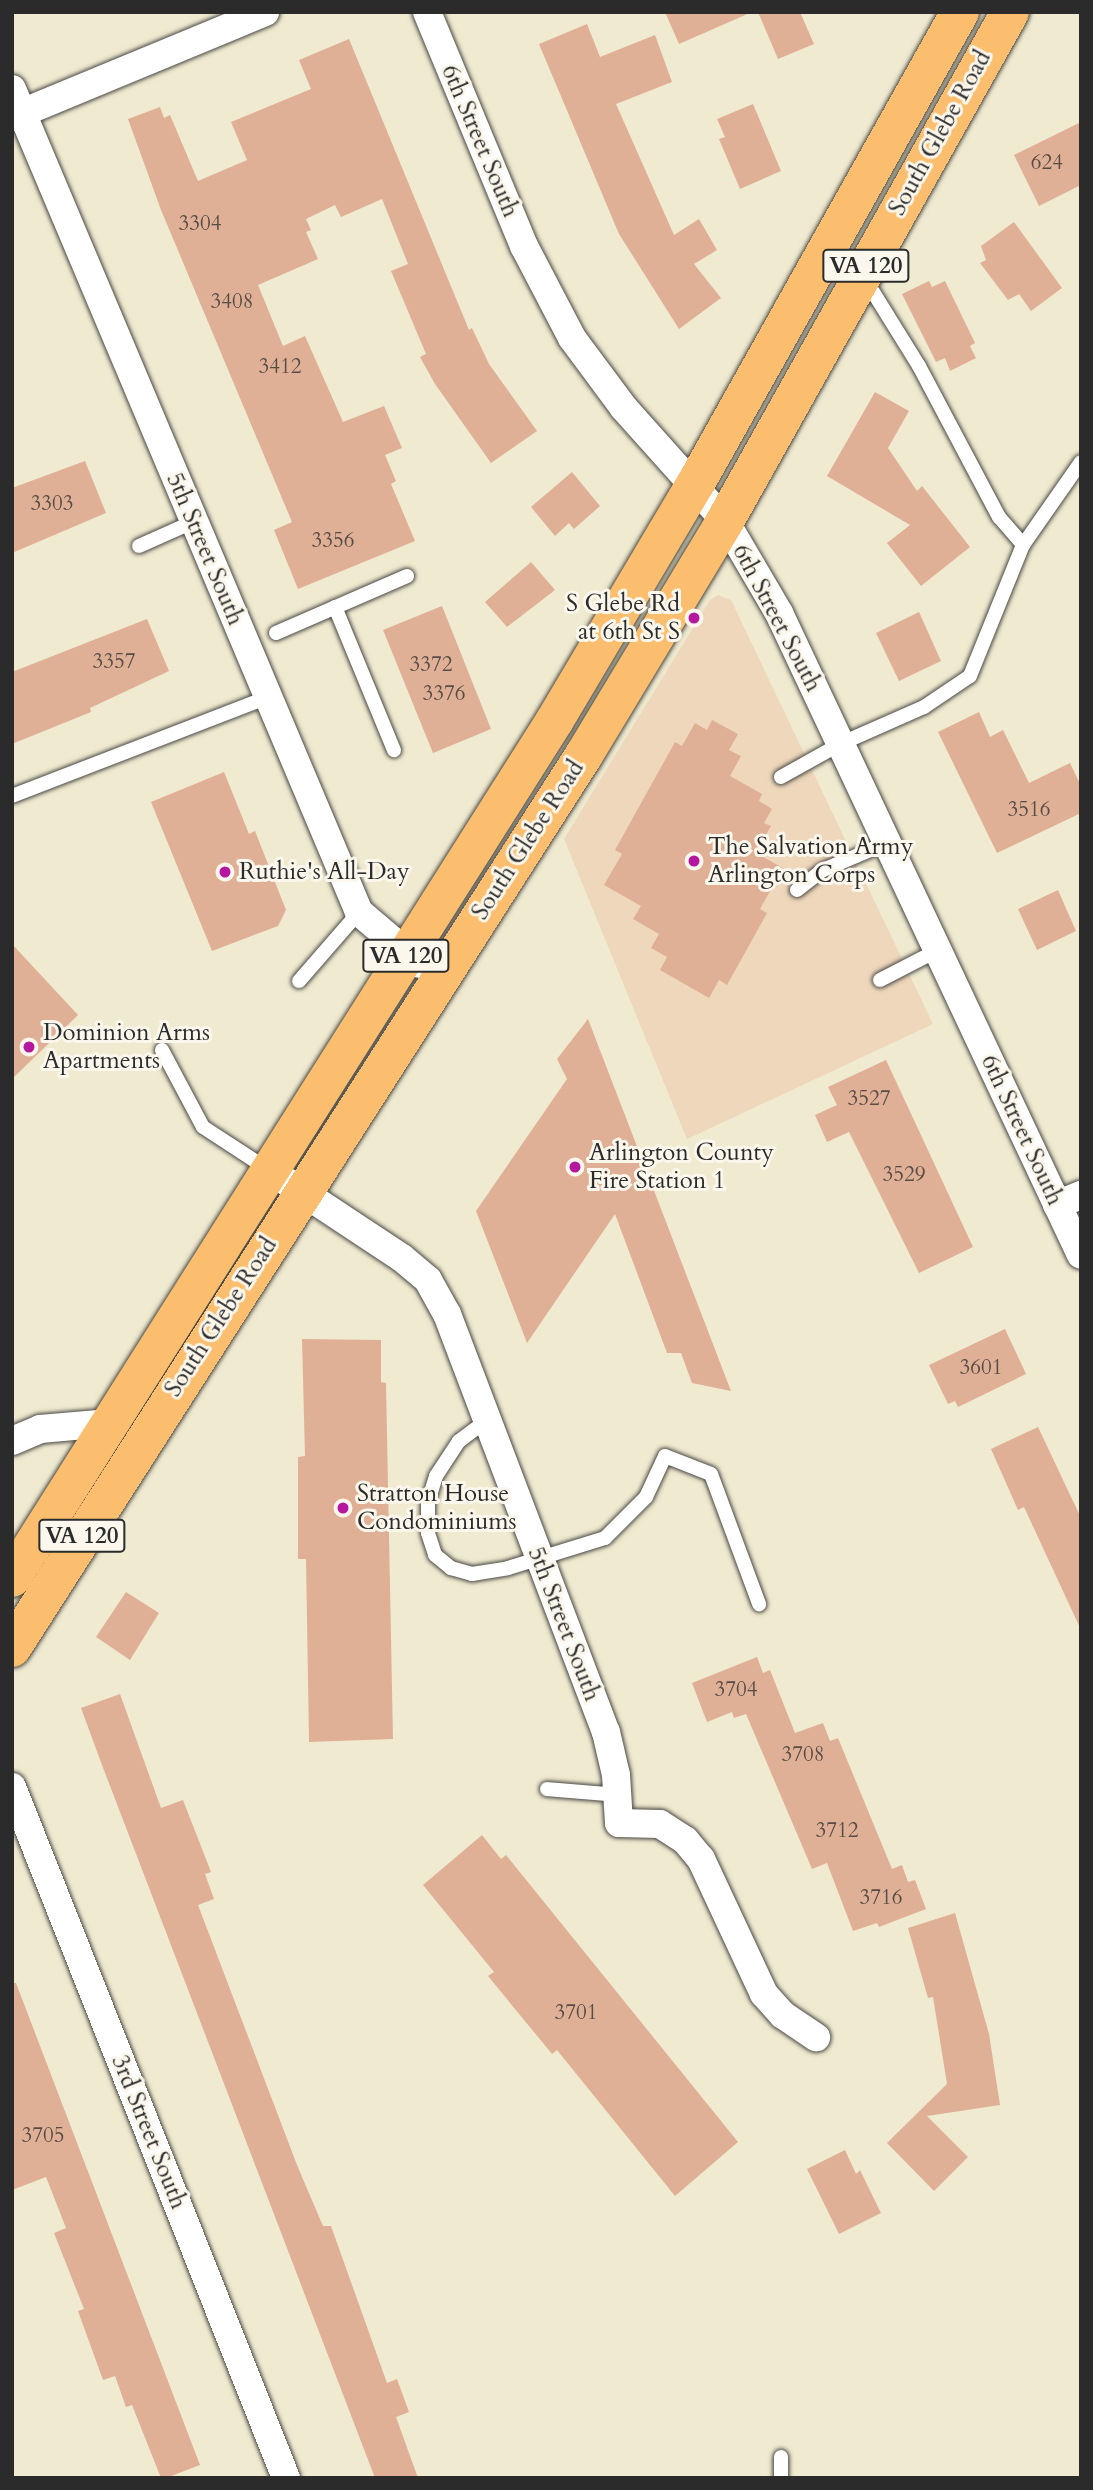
<!DOCTYPE html>
<html>
<head>
<meta charset="utf-8">
<style>
	body { margin:0 }
	#map { position:relative; width:1093px; height:2490px; overflow:hidden; background:#f0ead0; font-family:Cardo,serif }
	div>[style] { position:absolute }
	.built>* { inset:0; background:#eed7bb }
	.building>* { inset:0; background:#dfb096 }
	.roads { filter:drop-shadow(0 0 2px #494844) drop-shadow(0 0 2px #494844) }
	.service>* { height:14px; margin:-7px; padding:0 7px; transform-origin:7px; border-radius:7px; background:#fff }
	.minor>* { height:28px; margin:-14px; padding:0 14px; transform-origin:14px; border-radius:14px; background:#fff }
	.primary>* { height:38px; margin:-19px; padding:0 19px; transform-origin:19px; border-radius:19px; background:#fabe6e }
	.dots>* { width:19px; height:19px; translate:-50% -50%; box-sizing:border-box; border:4px solid #fbf7ec; border-radius:50% }
	span { translate:-50% -50%; white-space:nowrap; text-align:center; line-height:1.15; -webkit-text-stroke:6px #fbf7ec; paint-order:stroke }
	.number-label { font-size:21px; color:#584c46 }
	.number-label span { -webkit-text-stroke-width:0 }
	.shield-label span { padding:2px 5px; background:#fbf7ec; border:2px solid; border-radius:5px; -webkit-text-stroke-width:0 }
	.shield-label { font-size:23px; color:#2b2b2b; font-weight:700 }
	.street-label { font-size:24px; color:#2b2b2b }
	.poi-label { font-size:24px; color:#2b2b2b }
	.right { translate:-100% -50%; text-align:right }
	.left { translate:0 -50%; text-align:left }
	.frame { position:absolute; inset:0; border:14px solid #2b2b2b; pointer-events:none }
</style>
</head>
<body>
<div id="map">
	<div class="built">
		<i style="clip-path:polygon(718px 595px,731px 600px,933px 1024px,687px 1139px,564px 839px,710px 600px)"></i>
	</div>
	<div class="building">
		<i style="clip-path:polygon(665px 12px,752px 12px,679px 44px)"></i>
		<i style="clip-path:polygon(758px 12px,800px 12px,814px 44px,778px 59px)"></i>
		<i style="clip-path:polygon(587px 24px,600px 57px,655px 35px,672px 82px,616px 104px,674px 235px,699px 219px,717px 250px,694px 264px,721px 298px,679px 329px,619px 234px,539px 44px)"></i>
		<i style="clip-path:polygon(349px 39px,469px 330px,472px 328px,489px 364px,537px 431px,491px 463px,435px 384px,420px 357px,426px 354px,391px 271px,408px 264px,382px 199px,341px 217px,335px 205px,306px 219px,311px 230px,306px 232px,318px 259px,258px 285px,283px 346px,305px 336px,343px 422px,384px 406px,402px 448px,385px 455px,396px 481px,391px 484px,415px 541px,298px 589px,274px 530px,292px 522px,161px 210px,128px 119px,160px 107px,164px 118px,170px 115px,198px 181px,247px 160px,231px 122px,311px 89px,299px 60px)"></i>
		<i style="clip-path:polygon(753px 104px,781px 171px,740px 189px,719px 139px,725px 137px,717px 119px)"></i>
		<i style="clip-path:polygon(1081px 122px,1081px 185px,1039px 206px,1014px 155px)"></i>
		<i style="clip-path:polygon(1014px 222px,1062px 288px,1031px 311px,1019px 294px,1008px 300px,980px 263px,986px 260px,981px 246px)"></i>
		<i style="clip-path:polygon(929px 281px,932px 287px,945px 281px,975px 343px,970px 346px,976px 358px,950px 371px,945px 358px,936px 362px,902px 294px)"></i>
		<i style="clip-path:polygon(875px 392px,909px 411px,888px 448px,917px 491px,922px 486px,970px 547px,921px 586px,887px 543px,910px 525px,827px 476px)"></i>
		<i style="clip-path:polygon(85px 461px,106px 513px,12px 553px,12px 488px)"></i>
		<i style="clip-path:polygon(572px 472px,600px 506px,574px 529px,569px 523px,555px 536px,531px 507px)"></i>
		<i style="clip-path:polygon(531px 562px,555px 590px,507px 627px,485px 602px)"></i>
		<i style="clip-path:polygon(442px 606px,491px 729px,433px 753px,383px 630px)"></i>
		<i style="clip-path:polygon(919px 612px,941px 661px,899px 681px,876px 633px)"></i>
		<i style="clip-path:polygon(147px 619px,169px 671px,90px 708px,91px 712px,12px 744px,12px 672px)"></i>
		<i style="clip-path:polygon(979px 712px,990px 737px,1003px 730px,1029px 783px,1070px 763px,1081px 786px,1081px 813px,997px 853px,938px 732px)"></i>
		<i style="clip-path:polygon(712px 720px,738px 734px,729px 750px,741px 756px,730px 776px,762px 794px,759px 801px,772px 809px,764px 823px,771px 826px,756px 853px,783px 868px,760px 909px,767px 913px,727px 985px,719px 980px,709px 998px,660px 970px,667px 957px,651px 948px,659px 934px,633px 919px,641px 906px,604px 885px,622px 854px,615px 850px,675px 742px,682px 746px,695px 723px,707px 730px)"></i>
		<i style="clip-path:polygon(224px 772px,249px 834px,255px 831px,286px 910px,278px 926px,212px 951px,151px 802px)"></i>
		<i style="clip-path:polygon(1058px 890px,1076px 931px,1037px 950px,1018px 909px)"></i>
		<i style="clip-path:polygon(12px 944px,78px 1015px,12px 1079px)"></i>
		<i style="clip-path:polygon(588px 1019px,731px 1391px,692px 1383px,681px 1353px,667px 1353px,615px 1214px,527px 1343px,476px 1211px,567px 1079px,557px 1059px)"></i>
		<i style="clip-path:polygon(886px 1060px,973px 1247px,919px 1273px,849px 1132px,827px 1142px,815px 1115px,837px 1105px,828px 1087px)"></i>
		<i style="clip-path:polygon(1005px 1329px,1026px 1374px,958px 1407px,955px 1401px,948px 1404px,929px 1365px)"></i>
		<i style="clip-path:polygon(302px 1339px,381px 1340px,381px 1382px,386px 1383px,393px 1739px,309px 1742px,306px 1559px,298px 1559px,298px 1457px,305px 1456px)"></i>
		<i style="clip-path:polygon(1038px 1427px,1081px 1518px,1081px 1630px,1024px 1507px,1018px 1510px,991px 1449px)"></i>
		<i style="clip-path:polygon(126px 1592px,159px 1613px,130px 1660px,96px 1637px)"></i>
		<i style="clip-path:polygon(757px 1657px,763px 1673px,770px 1670px,795px 1733px,823px 1723px,830px 1741px,838px 1738px,892px 1869px,902px 1865px,908px 1882px,915px 1880px,926px 1909px,879px 1927px,877px 1923px,853px 1931px,827px 1863px,812px 1869px,746px 1714px,734px 1718px,732px 1712px,707px 1722px,692px 1683px)"></i>
		<i style="clip-path:polygon(120px 1694px,161px 1808px,183px 1800px,211px 1872px,205px 1874px,214px 1899px,198px 1905px,297px 2165px,323px 2226px,331px 2226px,387px 2383px,397px 2379px,409px 2412px,396px 2417px,418px 2478px,375px 2478px,102px 1765px,81px 1708px)"></i>
		<i style="clip-path:polygon(482px 1835px,501px 1859px,506px 1855px,738px 2142px,675px 2196px,557px 2050px,552px 2054px,488px 1976px,494px 1972px,423px 1885px)"></i>
		<i style="clip-path:polygon(955px 1913px,989px 2034px,1000px 2105px,927px 2116px,968px 2157px,934px 2191px,887px 2143px,947px 2084px,933px 1997px,928px 1998px,908px 1928px)"></i>
		<i style="clip-path:polygon(12px 1983px,16px 1983px,200px 2465px,166px 2478px,161px 2478px,132px 2405px,126px 2407px,115px 2376px,103px 2380px,78px 2311px,84px 2309px,54px 2233px,66px 2228px,46px 2177px,12px 2190px)"></i>
		<i style="clip-path:polygon(845px 2150px,856px 2174px,860px 2170px,881px 2213px,839px 2234px,807px 2169px)"></i>
	</div>
	<div class="roads">
		<div class="service">
			<i style="left:865px;top:279px;width:102px;rotate:58.2deg"></i>
			<i style="left:919px;top:366px;width:171px;rotate:62.1deg"></i>
			<i style="left:999px;top:517px;width:37px;rotate:49deg"></i>
			<i style="left:139px;top:546px;width:59px;rotate:-24deg"></i>
			<i style="left:335px;top:607px;width:155px;rotate:67.6deg"></i>
			<i style="left:276px;top:633px;width:143px;rotate:-23.5deg"></i>
			<i style="left:781px;top:777px;width:68px;rotate:-29.2deg"></i>
			<i style="left:840px;top:744px;width:92px;rotate:-23.8deg"></i>
			<i style="left:924px;top:707px;width:55px;rotate:-34deg"></i>
			<i style="left:970px;top:676px;width:141px;rotate:-68deg"></i>
			<i style="left:1023px;top:545px;width:101px;rotate:-55.1deg"></i>
			<i style="left:12px;top:796px;width:274px;rotate:-21.1deg"></i>
			<i style="left:797px;top:890px;width:33px;rotate:-38deg"></i>
			<i style="left:823px;top:870px;width:69px;rotate:-22.9deg"></i>
			<i style="left:880px;top:980px;width:65px;rotate:-27.3deg"></i>
			<i style="left:299px;top:981px;width:91px;rotate:-49deg"></i>
			<i style="left:162px;top:1050px;width:87px;rotate:62deg"></i>
			<i style="left:203px;top:1127px;width:79px;rotate:33.1deg"></i>
			<i style="left:487px;top:1420px;width:35px;rotate:143deg"></i>
			<i style="left:459px;top:1441px;width:42px;rotate:123.3deg"></i>
			<i style="left:436px;top:1476px;width:27px;rotate:107deg"></i>
			<i style="left:428px;top:1502px;width:31px;rotate:90deg"></i>
			<i style="left:428px;top:1533px;width:23px;rotate:72deg"></i>
			<i style="left:435px;top:1555px;width:21px;rotate:39deg"></i>
			<i style="left:451px;top:1568px;width:22px;rotate:16deg"></i>
			<i style="left:472px;top:1574px;width:36px;rotate:-9deg"></i>
			<i style="left:508px;top:1568px;width:102px;rotate:-17.2deg"></i>
			<i style="left:605px;top:1538px;width:58px;rotate:-45deg"></i>
			<i style="left:646px;top:1497px;width:45px;rotate:-65.1deg"></i>
			<i style="left:665px;top:1456px;width:49px;rotate:21.4deg"></i>
			<i style="left:711px;top:1474px;width:139px;rotate:69.7deg"></i>
			<i style="left:547px;top:1789px;width:71px;rotate:4.8deg"></i>
			<i style="left:781px;top:2478px;width:21px;rotate:-90deg"></i>
		</div>
		<div class="minor">
			<i style="left:427px;top:12px;width:253px;rotate:67.5deg"></i>
			<i style="left:524px;top:246px;width:104px;rotate:62.4deg"></i>
			<i style="left:572px;top:338px;width:87px;rotate:53.4deg"></i>
			<i style="left:624px;top:408px;width:152px;rotate:48.2deg"></i>
			<i style="left:725px;top:521px;width:107px;rotate:59.6deg"></i>
			<i style="left:779px;top:613px;width:709px;rotate:64.81deg"></i>
			<i style="left:12px;top:89px;width:893px;rotate:67.14deg"></i>
			<i style="left:359px;top:912px;width:80px;rotate:40.4deg"></i>
			<i style="left:12px;top:117px;width:274px;rotate:-22.5deg"></i>
			<i style="left:269px;top:1170px;width:159px;rotate:33.5deg"></i>
			<i style="left:402px;top:1258px;width:34px;rotate:40deg"></i>
			<i style="left:428px;top:1280px;width:39px;rotate:61deg"></i>
			<i style="left:447px;top:1314px;width:447px;rotate:69.2deg"></i>
			<i style="left:606px;top:1732px;width:44px;rotate:76.9deg"></i>
			<i style="left:616px;top:1775px;width:48px;rotate:86.4deg"></i>
			<i style="left:619px;top:1823px;width:41px;rotate:1.4deg"></i>
			<i style="left:660px;top:1824px;width:30px;rotate:33deg"></i>
			<i style="left:685px;top:1840px;width:25px;rotate:50deg"></i>
			<i style="left:701px;top:1859px;width:149px;rotate:65deg"></i>
			<i style="left:764px;top:1994px;width:28px;rotate:48deg"></i>
			<i style="left:783px;top:2015px;width:40px;rotate:34deg"></i>
			<i style="left:1057px;top:1205px;width:26px;rotate:-23deg"></i>
			<i style="left:12px;top:1441px;width:30px;rotate:-23deg"></i>
			<i style="left:40px;top:1429px;width:68px;rotate:-5deg"></i>
			<i style="left:12px;top:1787px;width:743px;rotate:68.37deg"></i>
		</div>
		<div class="primary">
			<i style="left:12px;top:1578px;width:1015px;rotate:-57.67deg"></i>
			<i style="left:555px;top:720px;width:276px;rotate:-59.3deg"></i>
			<i style="left:696px;top:483px;width:540px;rotate:-60.73deg"></i>
			<i style="left:12px;top:1648px;width:1060px;rotate:-57.36deg"></i>
			<i style="left:584px;top:755px;width:273px;rotate:-58.9deg"></i>
			<i style="left:725px;top:521px;width:583px;rotate:-60.75deg"></i>
		</div>
	</div>
	<div class="dots">
		<i style="left:694px;top:618px;background:#b5179e"></i>
		<i style="left:694px;top:861px;background:#b5179e"></i>
		<i style="left:225px;top:872px;background:#b5179e"></i>
		<i style="left:29px;top:1047px;background:#b5179e"></i>
		<i style="left:575px;top:1167px;background:#b5179e"></i>
		<i style="left:343px;top:1508px;background:#b5179e"></i>
	</div>
	<div class="number-label">
		<span style="left:1047px;top:163px">624</span>
		<span style="left:200px;top:224px">3304</span>
		<span style="left:232px;top:302px">3408</span>
		<span style="left:280px;top:367px">3412</span>
		<span style="left:52px;top:504px">3303</span>
		<span style="left:333px;top:541px">3356</span>
		<span style="left:114px;top:662px">3357</span>
		<span style="left:431px;top:665px">3372</span>
		<span style="left:444px;top:694px">3376</span>
		<span style="left:1029px;top:810px">3516</span>
		<span style="left:869px;top:1099px">3527</span>
		<span style="left:904px;top:1175px">3529</span>
		<span style="left:981px;top:1368px">3601</span>
		<span style="left:736px;top:1690px">3704</span>
		<span style="left:803px;top:1755px">3708</span>
		<span style="left:837px;top:1831px">3712</span>
		<span style="left:881px;top:1898px">3716</span>
		<span style="left:576px;top:2013px">3701</span>
		<span style="left:43px;top:2136px">3705</span>
	</div>
	<div class="shield-label">
		<span style="left:866px;top:266px">VA 120</span>
		<span style="left:406px;top:956px">VA 120</span>
		<span style="left:82px;top:1536px">VA 120</span>
	</div>
	<div class="street-label">
		<span style="left:940px;top:133px;rotate:-61deg">South Glebe Road</span>
		<span style="left:480px;top:141px;rotate:67deg">6th Street South</span>
		<span style="left:205px;top:549px;rotate:67deg">5th Street South</span>
		<span style="left:777px;top:618px;rotate:62deg">6th Street South</span>
		<span style="left:528px;top:840px;rotate:-57deg">South Glebe Road</span>
		<span style="left:1022px;top:1130px;rotate:65deg">6th Street South</span>
		<span style="left:221px;top:1317px;rotate:-57deg">South Glebe Road</span>
		<span style="left:564px;top:1624px;rotate:69deg">5th Street South</span>
		<span style="left:149px;top:2132px;rotate:68deg">3rd Street South</span>
	</div>
	<div class="poi-label">
		<span class="right" style="left:680px;top:618px">S Glebe Rd<br>at 6th St S</span>
		<span class="left" style="left:708px;top:861px">The Salvation Army<br>Arlington Corps</span>
		<span class="left" style="left:239px;top:872px">Ruthie's All-Day</span>
		<span class="left" style="left:43px;top:1047px">Dominion Arms<br>Apartments</span>
		<span class="left" style="left:589px;top:1167px">Arlington County<br>Fire Station 1</span>
		<span class="left" style="left:357px;top:1508px">Stratton House<br>Condominiums</span>
	</div>
	<div class="frame"></div>
</div>
</body>
</html>
